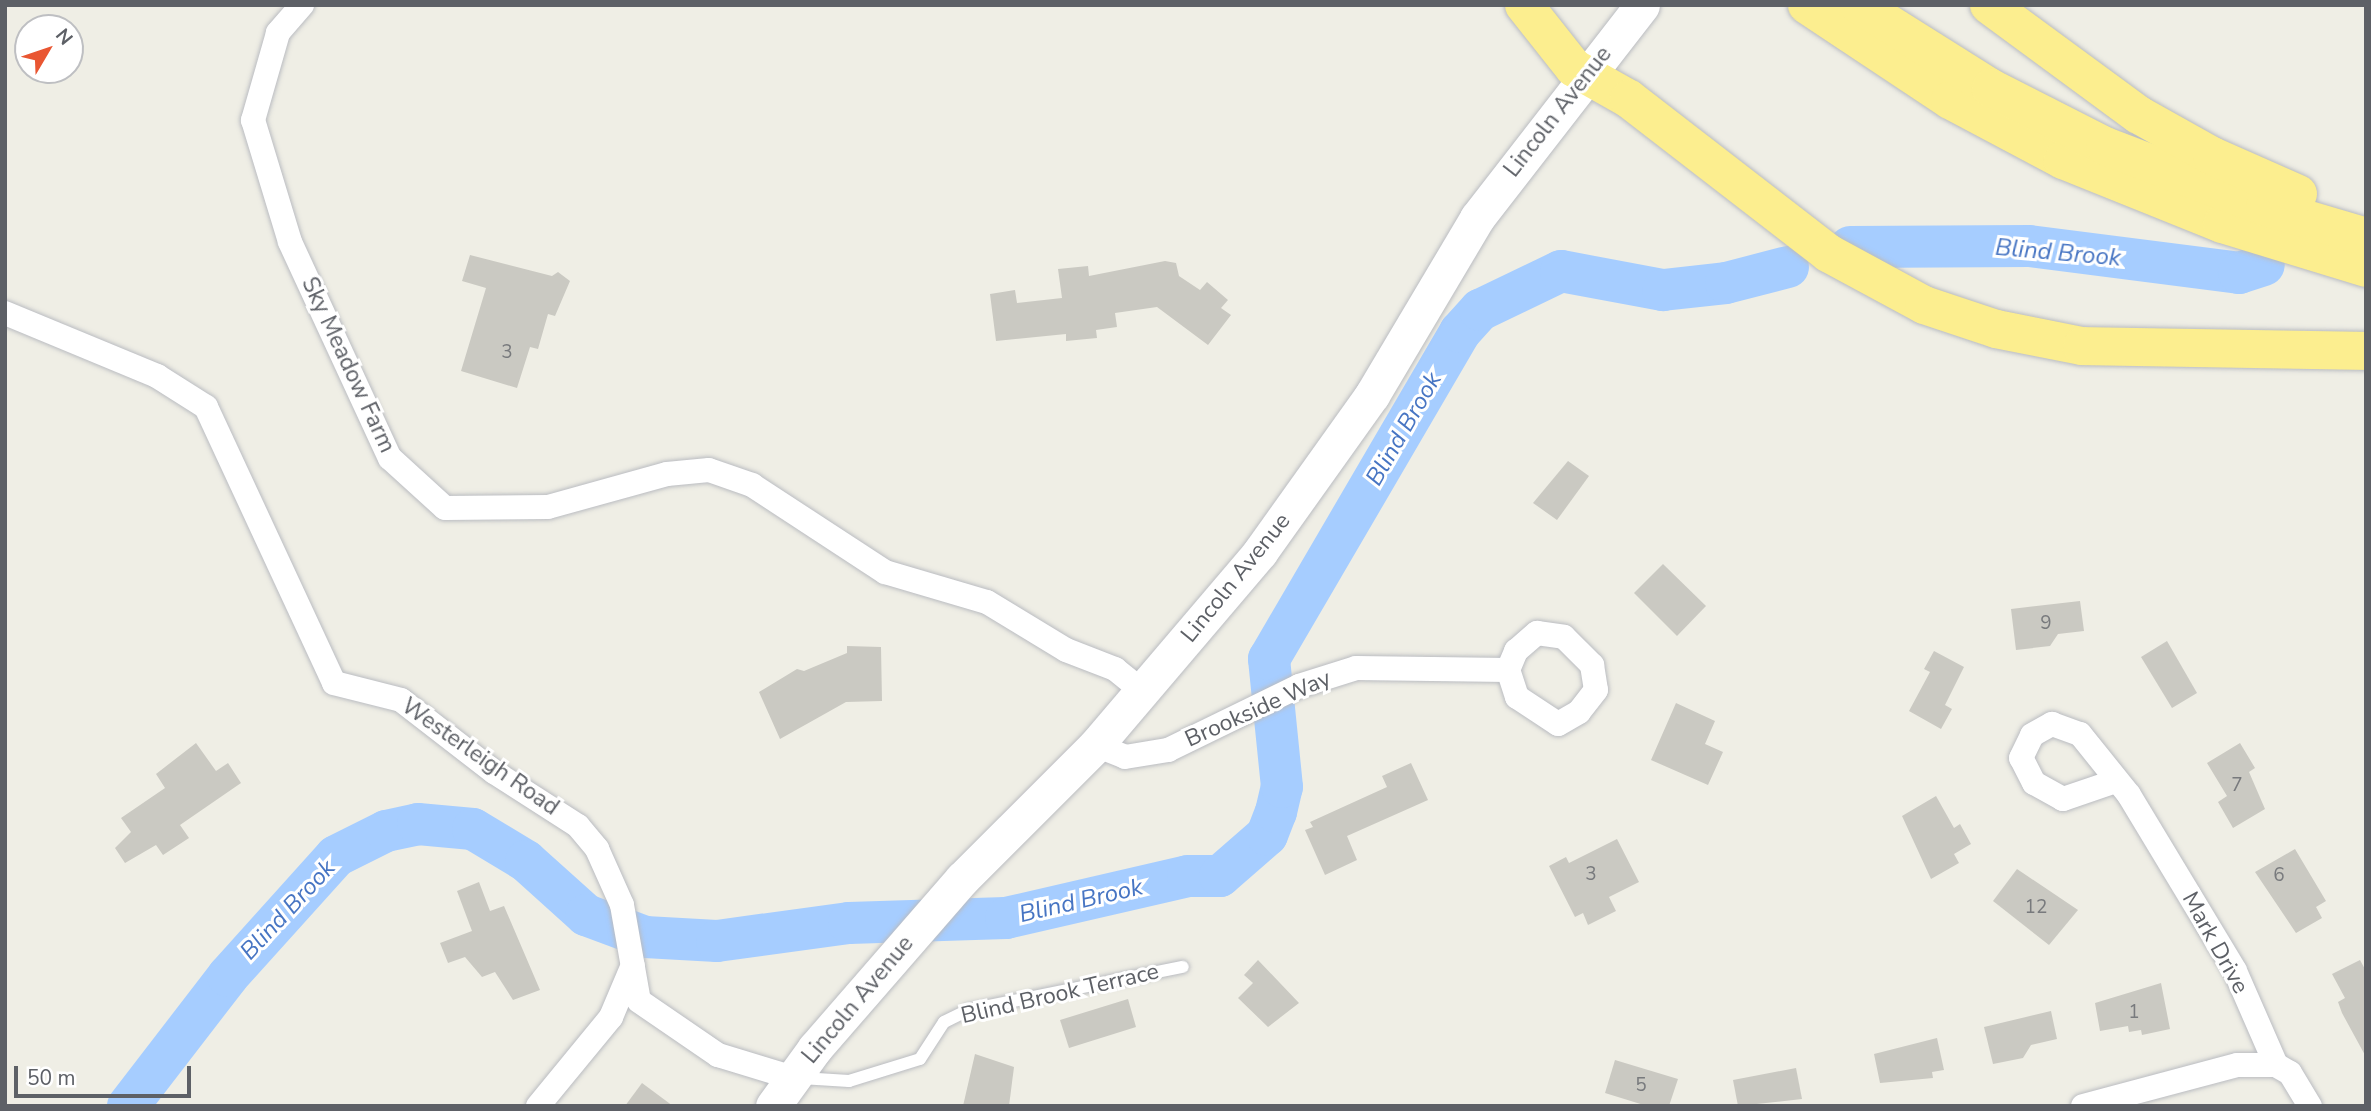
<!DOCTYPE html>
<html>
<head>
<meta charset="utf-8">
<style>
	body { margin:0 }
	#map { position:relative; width:2371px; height:1111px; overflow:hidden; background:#efeee5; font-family:"Nunito Sans",sans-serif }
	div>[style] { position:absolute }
	.river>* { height:42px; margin:-21px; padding:0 21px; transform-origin:21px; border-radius:21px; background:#a6cdff }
	.building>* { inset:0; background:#cac9c2 }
	.roads { filter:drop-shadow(0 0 2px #babcc1) drop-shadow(0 0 2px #babcc1) }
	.lane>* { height:12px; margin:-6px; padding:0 6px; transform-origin:6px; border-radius:6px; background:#fff }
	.street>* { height:24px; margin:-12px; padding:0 12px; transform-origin:12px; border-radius:12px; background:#fff }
	.secondary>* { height:35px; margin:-17.5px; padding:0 17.5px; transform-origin:17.5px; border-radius:17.5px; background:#fff }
	.highway>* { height:38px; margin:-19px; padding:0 19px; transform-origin:19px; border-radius:19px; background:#fcee8f }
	span { translate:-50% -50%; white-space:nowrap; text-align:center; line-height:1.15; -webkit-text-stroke:6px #fff; paint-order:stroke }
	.number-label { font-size:19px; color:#787a7d }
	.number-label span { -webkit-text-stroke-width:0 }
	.street-label { font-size:23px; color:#5d6066 }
	.water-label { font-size:24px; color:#4775c3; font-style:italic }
	.frame { position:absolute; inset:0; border:7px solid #5d6066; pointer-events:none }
	.north { position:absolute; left:14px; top:14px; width:70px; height:70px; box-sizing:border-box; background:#fff; border:2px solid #bebfc2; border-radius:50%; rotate:51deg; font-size:19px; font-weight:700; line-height:28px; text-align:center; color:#5d6066 }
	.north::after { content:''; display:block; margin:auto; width:24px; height:32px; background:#e95632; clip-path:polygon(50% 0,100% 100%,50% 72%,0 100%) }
	.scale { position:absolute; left:14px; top:1066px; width:177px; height:32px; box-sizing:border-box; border:4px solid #5d6066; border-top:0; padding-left:9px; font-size:21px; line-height:24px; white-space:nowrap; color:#5d6066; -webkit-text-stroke:5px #fff; paint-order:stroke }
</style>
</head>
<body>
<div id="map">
	<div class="river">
		<i style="left:1850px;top:247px;width:179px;rotate:-0.3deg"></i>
		<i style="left:2029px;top:246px;width:212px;rotate:7.3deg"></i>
		<i style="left:2239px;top:273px;width:26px;rotate:-18deg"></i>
		<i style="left:128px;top:1106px;width:164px;rotate:-52.4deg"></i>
		<i style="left:228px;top:976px;width:161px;rotate:-48deg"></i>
		<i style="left:336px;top:856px;width:56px;rotate:-26.6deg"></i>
		<i style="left:386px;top:831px;width:33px;rotate:-12deg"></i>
		<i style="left:418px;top:824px;width:55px;rotate:5.2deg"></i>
		<i style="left:473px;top:829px;width:62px;rotate:31.1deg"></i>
		<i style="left:526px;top:861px;width:81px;rotate:42deg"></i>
		<i style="left:586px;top:915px;width:63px;rotate:20.4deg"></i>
		<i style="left:645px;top:937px;width:72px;rotate:3.2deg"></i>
		<i style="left:717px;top:941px;width:133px;rotate:-7.8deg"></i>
		<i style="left:849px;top:923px;width:157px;rotate:-1.8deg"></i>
		<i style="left:1006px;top:918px;width:187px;rotate:-13deg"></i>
		<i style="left:1188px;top:876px;width:32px"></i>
		<i style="left:1220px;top:876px;width:62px;rotate:-41.1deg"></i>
		<i style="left:1267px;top:835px;width:25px;rotate:-69deg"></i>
		<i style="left:1276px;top:812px;width:26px;rotate:-77deg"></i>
		<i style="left:1282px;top:787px;width:129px;rotate:-95.8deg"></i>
		<i style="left:1269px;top:659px;width:379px;rotate:-59.7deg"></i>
		<i style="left:1460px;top:332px;width:30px;rotate:-48deg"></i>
		<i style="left:1480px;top:310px;width:90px;rotate:-25.7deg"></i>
		<i style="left:1561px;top:271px;width:104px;rotate:10.6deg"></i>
		<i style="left:1663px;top:290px;width:63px;rotate:-6.3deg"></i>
		<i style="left:1726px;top:283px;width:64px;rotate:-14.5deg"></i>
	</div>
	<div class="building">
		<i style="clip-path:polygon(470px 255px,552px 276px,558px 272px,570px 281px,555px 316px,548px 314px,538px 349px,530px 347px,517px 388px,461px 371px,486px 288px,462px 281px)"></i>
		<i style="clip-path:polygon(1165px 261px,1176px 263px,1179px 276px,1200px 290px,1207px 282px,1228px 300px,1221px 308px,1231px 315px,1208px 345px,1157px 307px,1115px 313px,1117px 327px,1096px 330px,1097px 338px,1066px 341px,1066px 334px,996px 341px,990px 294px,1015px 290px,1017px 303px,1062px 298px,1058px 269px,1088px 266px,1089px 276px)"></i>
		<i style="clip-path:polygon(1568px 461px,1589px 476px,1557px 520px,1533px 503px)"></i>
		<i style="clip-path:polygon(1663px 564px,1706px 606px,1677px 636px,1634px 593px)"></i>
		<i style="clip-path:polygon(2080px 601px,2084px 631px,2058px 634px,2050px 646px,2016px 650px,2011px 609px)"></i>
		<i style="clip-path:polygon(2167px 641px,2197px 693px,2172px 708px,2141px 657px)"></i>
		<i style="clip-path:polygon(847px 646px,881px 647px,882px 701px,846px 702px,780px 739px,759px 692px,797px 669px,804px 671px,847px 653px)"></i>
		<i style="clip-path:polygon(1934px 651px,1964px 667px,1945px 705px,1952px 709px,1941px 729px,1909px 711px,1930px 672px,1924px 669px)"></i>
		<i style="clip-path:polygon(1676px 703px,1715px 721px,1705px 744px,1723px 752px,1708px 785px,1651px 760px)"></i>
		<i style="clip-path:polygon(196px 743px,216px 771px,228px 763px,241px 783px,180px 825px,189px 838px,163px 855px,156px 845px,125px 863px,115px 848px,131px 832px,121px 818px,165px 788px,156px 774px)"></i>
		<i style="clip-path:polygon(2240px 743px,2255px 768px,2249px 772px,2265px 809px,2233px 828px,2218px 802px,2227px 796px,2207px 763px)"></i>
		<i style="clip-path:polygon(1411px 763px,1428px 800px,1347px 836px,1357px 860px,1325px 875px,1305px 830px,1313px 827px,1310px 822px,1387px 787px,1382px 776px)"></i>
		<i style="clip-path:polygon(1936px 796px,1954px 828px,1960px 824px,1971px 844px,1954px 854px,1959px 863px,1931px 879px,1902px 816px)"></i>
		<i style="clip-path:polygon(1617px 839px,1639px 882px,1609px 897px,1616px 911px,1588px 925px,1583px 913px,1575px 917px,1549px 866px,1566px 857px,1569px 863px)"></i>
		<i style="clip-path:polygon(2295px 849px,2326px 901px,2316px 907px,2322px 918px,2296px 933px,2255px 872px)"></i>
		<i style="clip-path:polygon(2017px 869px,2078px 910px,2049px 945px,1993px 901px)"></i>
		<i style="clip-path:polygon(479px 882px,490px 911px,504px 906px,540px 990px,513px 1000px,495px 972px,482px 977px,465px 957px,448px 963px,440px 943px,472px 931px,457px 891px)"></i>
		<i style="clip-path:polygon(1258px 960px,1299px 1003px,1268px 1027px,1238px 998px,1253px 983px,1244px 975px)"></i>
		<i style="clip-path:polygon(2360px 960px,2366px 971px,2366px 1057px,2342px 1013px,2338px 1002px,2345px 998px,2332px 974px)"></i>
		<i style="clip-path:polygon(2161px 983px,2170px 1029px,2142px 1035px,2141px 1030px,2129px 1032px,2128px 1026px,2100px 1031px,2095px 1003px)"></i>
		<i style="clip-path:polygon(1128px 999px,1136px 1027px,1069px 1048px,1060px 1020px)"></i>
		<i style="clip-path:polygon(2051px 1011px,2057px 1039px,2031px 1045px,2023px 1058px,1993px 1064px,1984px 1027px)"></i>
		<i style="clip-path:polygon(1937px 1038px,1944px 1070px,1932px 1072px,1933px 1078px,1880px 1083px,1874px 1054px)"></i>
		<i style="clip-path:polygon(975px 1054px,1014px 1067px,1009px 1106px,963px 1106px)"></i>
		<i style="clip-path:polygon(1615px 1060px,1678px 1079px,1669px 1106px,1647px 1106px,1605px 1093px)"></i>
		<i style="clip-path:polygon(1796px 1068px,1802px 1099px,1738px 1106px,1733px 1080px)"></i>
		<i style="clip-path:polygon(642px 1083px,673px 1106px,625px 1106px)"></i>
	</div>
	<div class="roads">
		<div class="lane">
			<i style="left:801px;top:1078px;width:48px;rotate:3.6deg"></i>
			<i style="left:849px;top:1081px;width:74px;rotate:-17.2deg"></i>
			<i style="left:920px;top:1059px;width:44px;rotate:-57deg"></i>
			<i style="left:944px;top:1022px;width:28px;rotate:-26deg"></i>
			<i style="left:969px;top:1010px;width:218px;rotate:-11.4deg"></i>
		</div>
		<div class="street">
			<i style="left:302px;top:5px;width:37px;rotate:131deg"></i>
			<i style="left:278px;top:33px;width:91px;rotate:106deg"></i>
			<i style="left:253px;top:120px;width:127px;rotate:73.1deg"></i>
			<i style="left:290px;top:242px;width:238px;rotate:65.2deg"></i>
			<i style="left:390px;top:458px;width:74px;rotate:42.3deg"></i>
			<i style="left:445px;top:508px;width:103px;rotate:-0.6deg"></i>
			<i style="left:548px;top:507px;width:123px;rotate:-15.5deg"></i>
			<i style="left:667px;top:474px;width:42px;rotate:-5.4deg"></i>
			<i style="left:709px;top:470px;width:46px;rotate:19.2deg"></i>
			<i style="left:752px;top:485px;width:159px;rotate:33.2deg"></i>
			<i style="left:885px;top:572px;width:106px;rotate:16.4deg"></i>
			<i style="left:987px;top:602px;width:92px;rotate:31.3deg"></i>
			<i style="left:1066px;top:650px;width:53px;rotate:21.2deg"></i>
			<i style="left:1115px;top:669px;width:36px;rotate:39deg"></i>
			<i style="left:5px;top:313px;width:165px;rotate:22.5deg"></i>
			<i style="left:157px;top:376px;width:58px;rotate:32.3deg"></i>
			<i style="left:206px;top:407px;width:304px;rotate:65.1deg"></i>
			<i style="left:334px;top:683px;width:69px;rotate:14.2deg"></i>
			<i style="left:401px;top:700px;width:118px;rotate:37.7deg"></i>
			<i style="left:494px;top:772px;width:100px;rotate:32.7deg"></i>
			<i style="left:578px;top:826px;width:30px;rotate:50deg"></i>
			<i style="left:597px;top:849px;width:61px;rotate:65.9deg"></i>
			<i style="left:622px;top:905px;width:97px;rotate:80deg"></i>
			<i style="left:639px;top:1001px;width:96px;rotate:34.4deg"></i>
			<i style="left:718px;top:1055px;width:78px;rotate:17deg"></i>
			<i style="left:1096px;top:745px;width:31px;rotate:22deg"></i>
			<i style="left:1125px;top:757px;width:44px;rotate:-9.2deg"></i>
			<i style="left:1168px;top:750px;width:146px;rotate:-26deg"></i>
			<i style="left:1299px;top:686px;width:60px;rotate:-17.5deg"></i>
			<i style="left:1356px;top:668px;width:152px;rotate:0.8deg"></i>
			<i style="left:1508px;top:670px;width:21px;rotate:-67deg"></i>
			<i style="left:1516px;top:651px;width:28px;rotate:-41deg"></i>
			<i style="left:1537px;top:633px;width:27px;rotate:8deg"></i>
			<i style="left:1564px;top:637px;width:40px;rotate:45deg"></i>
			<i style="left:1592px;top:665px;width:25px;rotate:81deg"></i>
			<i style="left:1596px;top:690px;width:28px;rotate:128deg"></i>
			<i style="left:1579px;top:712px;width:24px;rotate:150deg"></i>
			<i style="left:1558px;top:724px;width:49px;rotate:-146.6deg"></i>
			<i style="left:1517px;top:697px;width:28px;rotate:-108deg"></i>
			<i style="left:2113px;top:782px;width:53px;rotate:161.2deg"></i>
			<i style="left:2063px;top:799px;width:33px;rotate:-151deg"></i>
			<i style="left:2034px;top:783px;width:28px;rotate:-117deg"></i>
			<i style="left:2021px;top:758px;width:25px;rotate:-64deg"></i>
			<i style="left:2032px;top:735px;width:23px;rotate:-29deg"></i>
			<i style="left:2052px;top:724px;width:30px;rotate:20deg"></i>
			<i style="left:2080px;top:734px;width:78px;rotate:51.2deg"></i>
			<i style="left:2129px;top:795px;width:205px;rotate:58.9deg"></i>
			<i style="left:2235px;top:971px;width:103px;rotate:66.4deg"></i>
			<i style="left:2276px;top:1065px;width:16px;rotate:30deg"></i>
			<i style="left:2290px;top:1073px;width:39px;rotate:59deg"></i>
			<i style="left:538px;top:1106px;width:115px;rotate:-50.6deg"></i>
			<i style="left:611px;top:1017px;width:56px;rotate:-67.1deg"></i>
			<i style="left:2083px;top:1106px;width:159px;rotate:-14.9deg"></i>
			<i style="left:2237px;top:1065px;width:39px"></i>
		</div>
		<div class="secondary">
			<i style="left:773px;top:1106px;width:72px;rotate:-54.1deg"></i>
			<i style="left:815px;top:1048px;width:224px;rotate:-49deg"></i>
			<i style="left:962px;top:879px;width:190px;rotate:-45deg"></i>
			<i style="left:1096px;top:745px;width:253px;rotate:-49.6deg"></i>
			<i style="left:1260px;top:552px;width:193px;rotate:-54.5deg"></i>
			<i style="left:1372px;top:395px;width:206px;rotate:-59.3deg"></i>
			<i style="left:1477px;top:218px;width:269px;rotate:-52.2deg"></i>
		</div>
		<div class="highway">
			<i style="left:1524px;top:5px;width:80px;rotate:51.6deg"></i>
			<i style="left:1574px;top:68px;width:63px;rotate:29.4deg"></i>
			<i style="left:1629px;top:99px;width:252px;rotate:37.7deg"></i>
			<i style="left:1828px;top:253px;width:109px;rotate:28.4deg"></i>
			<i style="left:1924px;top:305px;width:76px;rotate:18.4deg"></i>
			<i style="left:1996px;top:329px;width:88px;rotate:11.2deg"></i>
			<i style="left:2082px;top:346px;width:284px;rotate:1deg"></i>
			<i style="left:1807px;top:5px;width:172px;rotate:33.6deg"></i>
			<i style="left:1950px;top:100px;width:128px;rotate:28deg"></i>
			<i style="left:2063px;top:160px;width:171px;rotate:21.9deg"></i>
			<i style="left:2222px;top:224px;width:151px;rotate:17deg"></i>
			<i style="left:1859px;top:5px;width:156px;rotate:32.2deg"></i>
			<i style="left:1991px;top:88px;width:128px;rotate:27deg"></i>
			<i style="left:2105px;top:146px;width:171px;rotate:20.9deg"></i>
			<i style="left:2265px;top:207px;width:105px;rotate:16.5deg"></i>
			<i style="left:1989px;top:5px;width:186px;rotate:36.3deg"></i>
			<i style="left:2139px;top:115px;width:84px;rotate:29.3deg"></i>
			<i style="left:2212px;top:156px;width:94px;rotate:23.8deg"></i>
		</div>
	</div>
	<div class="number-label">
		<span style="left:507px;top:353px">3</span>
		<span style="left:2046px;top:624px">9</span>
		<span style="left:2237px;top:786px">7</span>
		<span style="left:1591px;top:875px">3</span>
		<span style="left:2279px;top:876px">6</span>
		<span style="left:2036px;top:908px">12</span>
		<span style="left:2134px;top:1013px">1</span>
		<span style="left:1641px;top:1086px">5</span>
	</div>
	<div class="street-label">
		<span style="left:1558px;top:112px;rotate:-52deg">Lincoln Avenue</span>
		<span style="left:348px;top:365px;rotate:65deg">Sky Meadow Farm</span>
		<span style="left:1236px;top:578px;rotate:-51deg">Lincoln Avenue</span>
		<span style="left:1258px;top:709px;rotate:-24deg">Brookside Way</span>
		<span style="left:480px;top:757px;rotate:35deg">Westerleigh Road</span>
		<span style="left:2215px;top:943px;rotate:61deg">Mark Drive</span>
		<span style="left:1060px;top:994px;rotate:-13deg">Blind Brook Terrace</span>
		<span style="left:858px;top:1000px;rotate:-50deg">Lincoln Avenue</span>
	</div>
	<div class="water-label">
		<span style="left:2058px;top:253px;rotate:5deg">Blind Brook</span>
		<span style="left:1404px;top:429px;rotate:-60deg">Blind Brook</span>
		<span style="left:1081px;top:901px;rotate:-13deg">Blind Brook</span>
		<span style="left:288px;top:910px;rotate:-47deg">Blind Brook</span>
	</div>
	<div class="frame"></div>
	<div class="north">N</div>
	<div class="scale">50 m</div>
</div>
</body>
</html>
